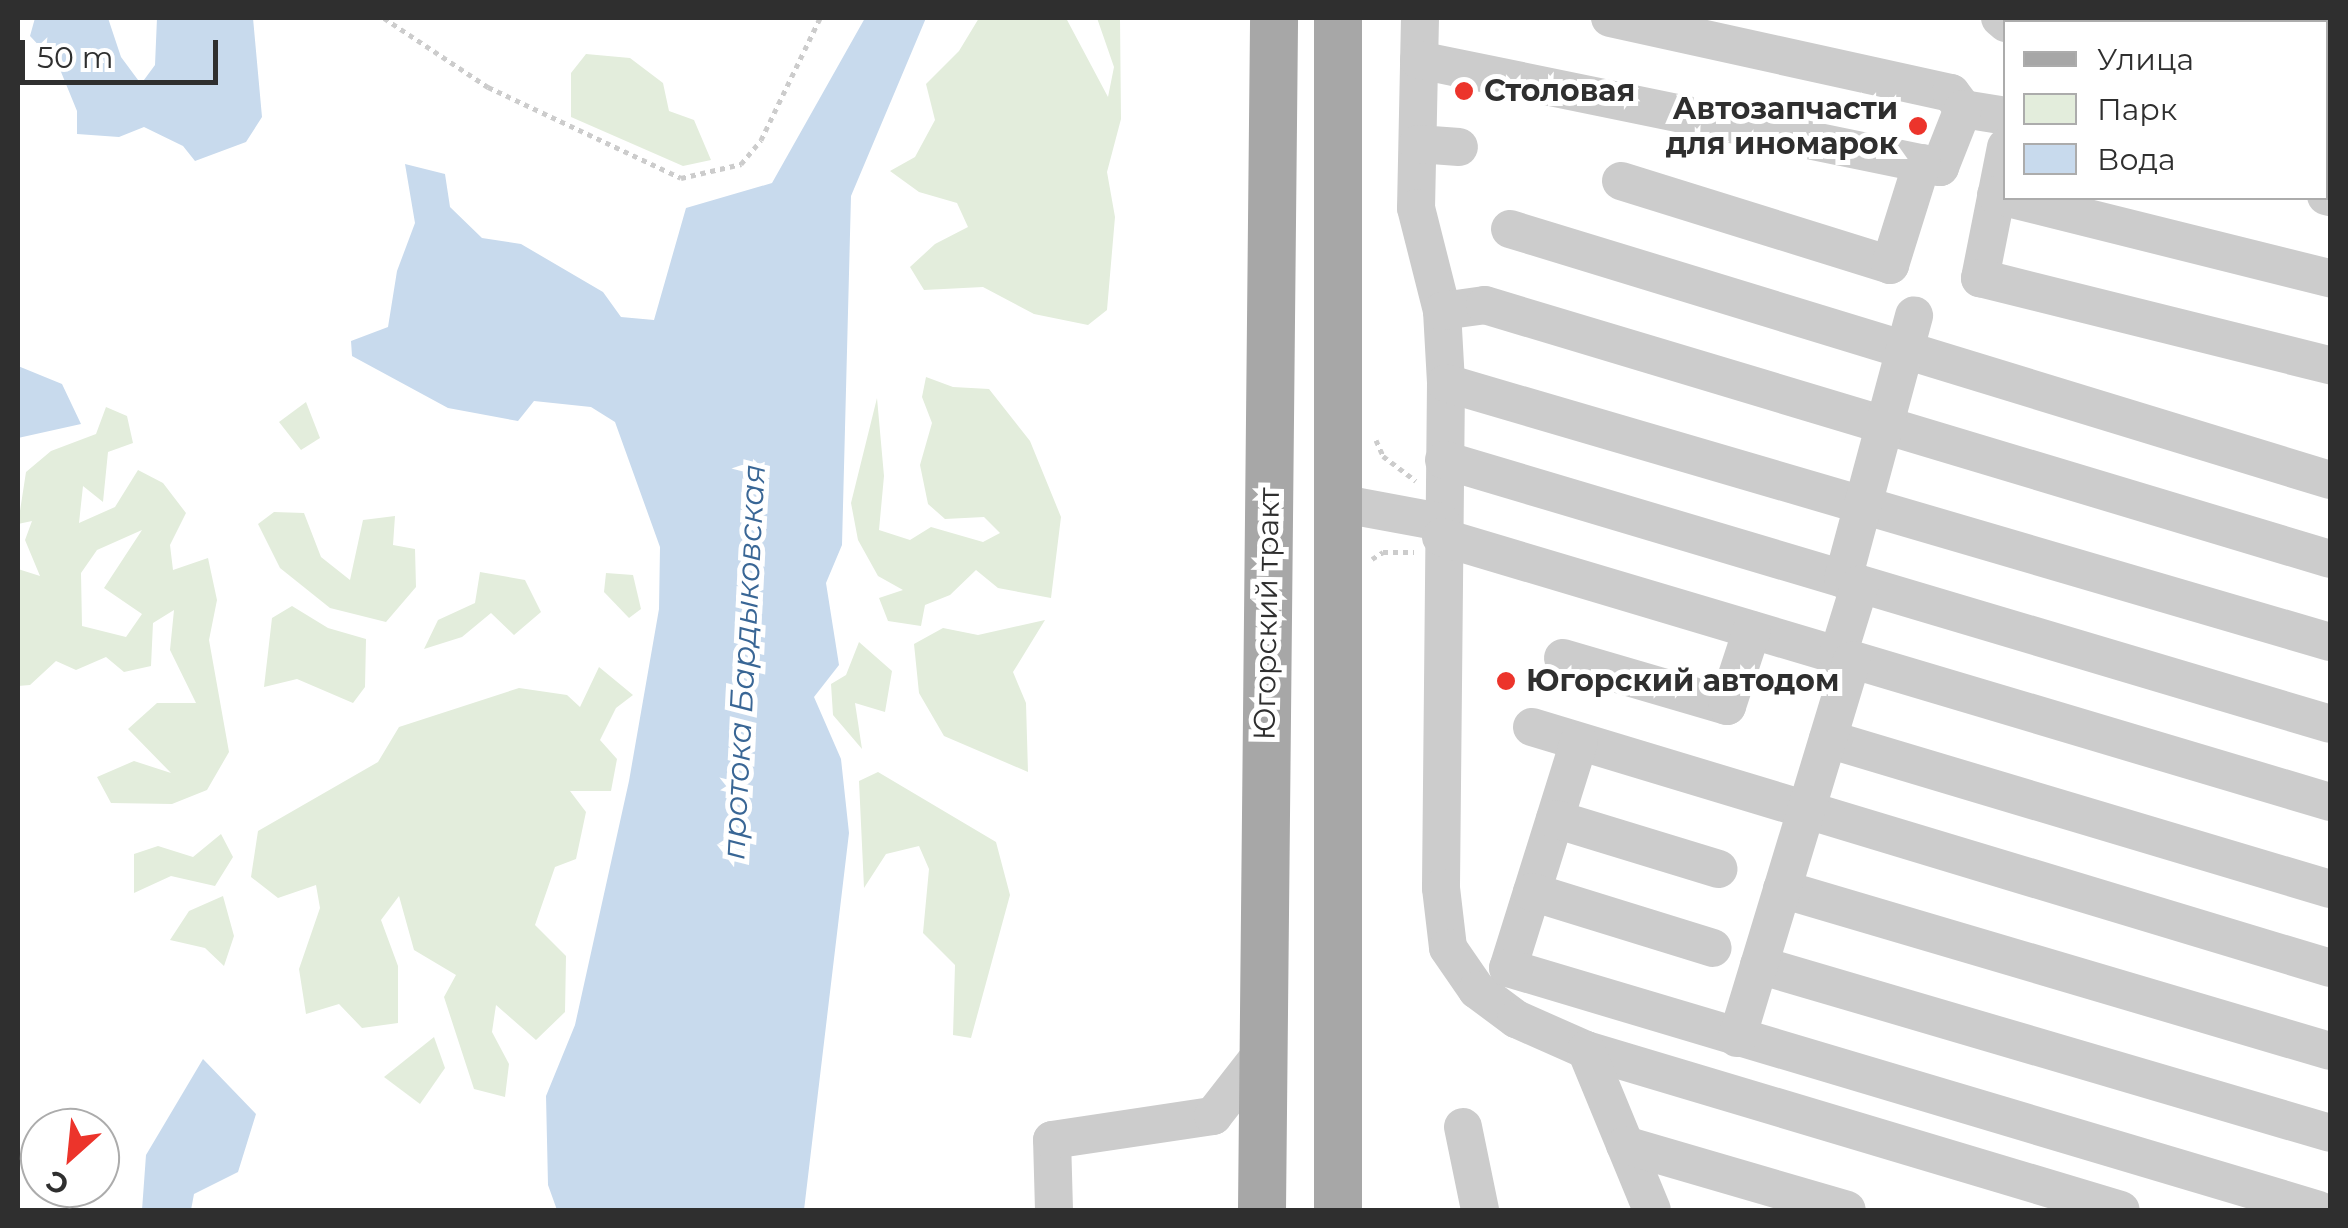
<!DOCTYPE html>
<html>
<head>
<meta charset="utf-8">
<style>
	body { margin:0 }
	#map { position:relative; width:2348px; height:1228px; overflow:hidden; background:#fff; font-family:Montserrat,sans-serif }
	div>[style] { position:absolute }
	.green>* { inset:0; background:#e3eddc }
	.water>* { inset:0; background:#c8daed }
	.path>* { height:5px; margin-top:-2.5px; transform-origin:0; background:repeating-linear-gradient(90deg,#ccc 0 5px,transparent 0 10px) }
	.minor>* { height:38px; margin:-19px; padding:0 19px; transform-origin:19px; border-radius:19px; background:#ccc }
	.major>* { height:48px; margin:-24px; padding:0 24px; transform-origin:24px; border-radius:24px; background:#a7a7a7 }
	.dots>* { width:28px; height:28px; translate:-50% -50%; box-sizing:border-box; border:5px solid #fff; border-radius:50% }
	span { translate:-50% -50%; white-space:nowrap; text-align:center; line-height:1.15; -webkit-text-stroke:10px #fff; paint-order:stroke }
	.poi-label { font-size:30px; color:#2f2f2f; font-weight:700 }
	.left { translate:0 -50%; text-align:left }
	.right { translate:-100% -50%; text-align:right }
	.street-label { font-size:30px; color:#2f2f2f }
	.water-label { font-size:32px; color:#396695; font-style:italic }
	.frame { position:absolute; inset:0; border:20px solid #2f2f2f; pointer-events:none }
	.legend { position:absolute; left:2003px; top:20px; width:325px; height:180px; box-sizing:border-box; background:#fff; border:2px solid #acacac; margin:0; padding:12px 18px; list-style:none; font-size:30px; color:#2f2f2f }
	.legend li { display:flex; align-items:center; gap:20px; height:50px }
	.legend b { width:50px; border:2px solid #acacac }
	.north { position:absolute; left:20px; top:1108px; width:100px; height:100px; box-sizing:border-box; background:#fff; border:2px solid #acacac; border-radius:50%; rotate:207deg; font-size:28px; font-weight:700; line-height:40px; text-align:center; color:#2f2f2f }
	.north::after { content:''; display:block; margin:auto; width:35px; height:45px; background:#ec342b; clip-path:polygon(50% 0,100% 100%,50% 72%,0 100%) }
	.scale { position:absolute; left:20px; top:40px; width:198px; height:45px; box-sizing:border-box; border:5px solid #2f2f2f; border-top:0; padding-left:12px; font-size:30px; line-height:35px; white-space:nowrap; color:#2f2f2f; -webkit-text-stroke:8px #fff; paint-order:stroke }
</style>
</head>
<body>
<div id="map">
	<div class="green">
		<i style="clip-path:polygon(979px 18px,1066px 18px,1108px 97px,1114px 67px,1097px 18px,1120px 18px,1121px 119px,1107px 172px,1115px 217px,1107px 310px,1088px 325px,1034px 314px,983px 287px,924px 290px,910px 267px,935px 244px,968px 227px,957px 203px,919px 192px,890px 171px,915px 157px,935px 120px,926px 84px,959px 51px)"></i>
		<i style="clip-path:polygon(586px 54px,630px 58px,663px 83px,669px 111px,694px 120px,711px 160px,683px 166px,571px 117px,571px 73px)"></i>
		<i style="clip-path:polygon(926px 377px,953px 387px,989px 389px,1030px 441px,1061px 517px,1051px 598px,998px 588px,976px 570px,950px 595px,925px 605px,921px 626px,888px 621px,879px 598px,903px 590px,878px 576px,858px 540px,851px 503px,877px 398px,884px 476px,879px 530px,910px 540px,931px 527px,983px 542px,1000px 533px,984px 517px,945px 519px,928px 504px,920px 465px,932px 423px,922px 397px)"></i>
		<i style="clip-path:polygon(306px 402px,320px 438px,301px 450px,279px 422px)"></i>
		<i style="clip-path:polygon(evenodd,106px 407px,127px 416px,133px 443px,108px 452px,103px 502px,83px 486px,79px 523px,115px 507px,138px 470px,163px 483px,186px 513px,170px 545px,173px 570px,208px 558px,217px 600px,209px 640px,229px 752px,207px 790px,172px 804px,111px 803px,97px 777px,134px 761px,171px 773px,128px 729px,157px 703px,196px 703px,170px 650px,174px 610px,153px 623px,151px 666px,124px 672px,106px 657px,76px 670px,56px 661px,30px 685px,18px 686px,18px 569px,40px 576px,25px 540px,32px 521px,18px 524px,26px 472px,51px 451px,96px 434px,106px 407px,142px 530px,104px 588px,142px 614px,126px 637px,82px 626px,81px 573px,97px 550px,142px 530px)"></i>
		<i style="clip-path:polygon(274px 512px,304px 513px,321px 557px,350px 580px,363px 520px,395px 516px,393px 545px,415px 549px,416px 587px,386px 622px,330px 608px,280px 568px,258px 524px)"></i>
		<i style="clip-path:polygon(480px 572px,525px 580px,541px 612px,514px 635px,491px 613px,462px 637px,424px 649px,438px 620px,475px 603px)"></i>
		<i style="clip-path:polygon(606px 573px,633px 575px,641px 609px,629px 618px,604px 592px)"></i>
		<i style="clip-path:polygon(292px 606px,328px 628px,366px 639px,365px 687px,353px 703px,297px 679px,264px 687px,272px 618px)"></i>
		<i style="clip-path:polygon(1045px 620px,1013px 672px,1026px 703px,1028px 772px,944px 736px,919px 693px,914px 644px,943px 628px,978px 635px)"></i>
		<i style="clip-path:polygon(859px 642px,892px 671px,885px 712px,855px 703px,862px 749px,833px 715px,831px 684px,846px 675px)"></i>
		<i style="clip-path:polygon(599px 667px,633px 695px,616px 708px,600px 740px,617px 759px,611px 791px,570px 791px,586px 812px,576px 859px,555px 867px,535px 925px,566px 956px,565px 1012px,536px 1040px,496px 1005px,492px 1032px,509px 1064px,505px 1097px,474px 1089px,444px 997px,456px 975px,414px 950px,399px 896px,381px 920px,398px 966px,398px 1023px,362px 1028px,339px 1004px,306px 1014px,299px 969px,320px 908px,316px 885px,278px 898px,251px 877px,258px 831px,378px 762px,399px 727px,519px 688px,567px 695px,580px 707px)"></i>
		<i style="clip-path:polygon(878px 772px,996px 842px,1010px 895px,971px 1038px,953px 1035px,955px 965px,923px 933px,929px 869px,919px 846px,886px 854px,864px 888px,859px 781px)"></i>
		<i style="clip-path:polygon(221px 834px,233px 857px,215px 886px,171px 876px,134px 893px,134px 854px,158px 846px,193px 857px)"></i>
		<i style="clip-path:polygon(223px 896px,234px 936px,224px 966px,205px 948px,170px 940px,189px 911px)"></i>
		<i style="clip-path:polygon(434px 1037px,445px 1068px,420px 1104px,384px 1077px)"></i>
	</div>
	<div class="water">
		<i style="clip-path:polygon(35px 18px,108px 18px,121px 57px,141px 84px,155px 65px,157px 18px,253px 18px,262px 117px,246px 142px,195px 161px,183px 146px,144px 127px,119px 137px,77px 134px,77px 111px,59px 67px,30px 36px)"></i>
		<i style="clip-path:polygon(865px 18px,926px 18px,851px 196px,842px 545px,826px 583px,839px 665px,814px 697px,841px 759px,849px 833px,804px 1210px,557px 1210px,548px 1185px,546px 1096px,575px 1025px,629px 781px,659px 609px,660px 547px,615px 422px,591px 407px,534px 401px,518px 421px,448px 408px,352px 356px,351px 341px,388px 327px,397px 271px,415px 223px,405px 164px,445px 174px,450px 207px,482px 238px,521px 244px,603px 292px,621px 317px,654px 320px,686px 208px,772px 183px)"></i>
		<i style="clip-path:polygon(18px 366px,62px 384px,81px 424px,18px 438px,18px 464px)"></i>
		<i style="clip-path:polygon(203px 1059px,256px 1114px,238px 1172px,194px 1194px,191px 1210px,142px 1210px,146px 1155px)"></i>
	</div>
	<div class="path">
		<i style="left:384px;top:18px;width:125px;rotate:33.6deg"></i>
		<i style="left:488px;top:87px;width:213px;rotate:25.2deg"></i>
		<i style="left:681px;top:178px;width:62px;rotate:-13.1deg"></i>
		<i style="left:741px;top:164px;width:31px;rotate:-50deg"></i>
		<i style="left:761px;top:140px;width:136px;rotate:-64.2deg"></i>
		<i style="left:1376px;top:440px;width:17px;rotate:66deg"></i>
		<i style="left:1383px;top:456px;width:41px;rotate:37.1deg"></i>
		<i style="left:1372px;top:559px;width:13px;rotate:-32deg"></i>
		<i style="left:1383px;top:552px;width:31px"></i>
	</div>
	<div class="minor">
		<i style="left:1420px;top:18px;width:190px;rotate:91.2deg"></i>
		<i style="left:1416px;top:208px;width:106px;rotate:75.8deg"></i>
		<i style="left:1442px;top:311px;width:72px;rotate:86.8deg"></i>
		<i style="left:1446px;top:383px;width:505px;rotate:90.57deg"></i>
		<i style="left:1441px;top:888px;width:60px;rotate:83.3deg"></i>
		<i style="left:1448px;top:948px;width:51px;rotate:55.4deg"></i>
		<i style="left:1477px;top:990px;width:49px;rotate:36.6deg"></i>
		<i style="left:1516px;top:1019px;width:77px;rotate:23.9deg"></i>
		<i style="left:1586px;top:1050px;width:558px;rotate:16.65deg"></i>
		<i style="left:1610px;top:18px;width:349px;rotate:12.4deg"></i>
		<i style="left:1951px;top:93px;width:20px;rotate:53deg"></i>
		<i style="left:1963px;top:109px;width:44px;rotate:9.2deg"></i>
		<i style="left:2000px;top:18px;width:8px;rotate:40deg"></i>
		<i style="left:1419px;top:60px;width:532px;rotate:11.61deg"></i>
		<i style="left:1940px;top:167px;width:62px;rotate:-68.4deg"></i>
		<i style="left:2326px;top:114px;width:4px;rotate:14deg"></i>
		<i style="left:1418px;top:144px;width:41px;rotate:4.2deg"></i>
		<i style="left:2006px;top:147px;width:134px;rotate:101.2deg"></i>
		<i style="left:1980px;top:278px;width:361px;rotate:14deg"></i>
		<i style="left:1621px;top:181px;width:282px;rotate:17.3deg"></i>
		<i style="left:1890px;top:265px;width:107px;rotate:-72.6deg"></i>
		<i style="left:1996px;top:195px;width:344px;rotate:14deg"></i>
		<i style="left:2326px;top:196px;width:4px;rotate:14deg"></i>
		<i style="left:1510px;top:229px;width:858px;rotate:17.02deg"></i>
		<i style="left:1442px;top:311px;width:43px;rotate:-7.9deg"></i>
		<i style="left:1485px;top:305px;width:882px;rotate:16.73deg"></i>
		<i style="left:1446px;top:383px;width:921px;rotate:16.33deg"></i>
		<i style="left:1444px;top:460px;width:924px;rotate:16.59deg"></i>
		<i style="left:1338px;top:503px;width:105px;rotate:10.5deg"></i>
		<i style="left:1441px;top:537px;width:928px;rotate:16.6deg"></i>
		<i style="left:1843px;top:579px;width:273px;rotate:-74.9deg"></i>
		<i style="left:1838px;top:655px;width:74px;rotate:-72.8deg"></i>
		<i style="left:1563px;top:658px;width:171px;rotate:16.3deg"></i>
		<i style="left:1727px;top:706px;width:80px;rotate:-71.8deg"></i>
		<i style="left:1532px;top:727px;width:834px;rotate:16.8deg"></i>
		<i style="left:1828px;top:739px;width:524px;rotate:16.64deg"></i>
		<i style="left:1579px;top:742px;width:237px;rotate:107.4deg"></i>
		<i style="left:1508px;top:968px;width:846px;rotate:16.61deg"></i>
		<i style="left:1555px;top:819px;width:171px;rotate:17deg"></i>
		<i style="left:1782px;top:889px;width:571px;rotate:16.47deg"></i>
		<i style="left:1532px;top:892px;width:189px;rotate:17.2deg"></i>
		<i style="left:1759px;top:965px;width:595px;rotate:16.39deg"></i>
		<i style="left:1737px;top:1038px;width:395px;rotate:-73.1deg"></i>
		<i style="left:1586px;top:1050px;width:173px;rotate:67.6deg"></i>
		<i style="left:1463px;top:1127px;width:85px;rotate:78.4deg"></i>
		<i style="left:1625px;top:1145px;width:231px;rotate:16.3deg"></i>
		<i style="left:1054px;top:1210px;width:70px;rotate:-91.6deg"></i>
		<i style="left:1052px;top:1140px;width:163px;rotate:-8.5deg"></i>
		<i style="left:1213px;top:1116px;width:75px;rotate:-52.1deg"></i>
	</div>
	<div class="major">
		<i style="left:1338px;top:18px;width:1192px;rotate:90deg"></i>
		<i style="left:1262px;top:1210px;width:1192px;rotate:-89.42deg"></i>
	</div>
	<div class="dots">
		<i style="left:1464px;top:91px;background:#ec342b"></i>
		<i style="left:1918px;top:126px;background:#ec342b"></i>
		<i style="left:1506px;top:681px;background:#ec342b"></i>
	</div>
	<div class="poi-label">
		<span class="left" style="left:1484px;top:91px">Столовая</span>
		<span class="right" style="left:1898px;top:126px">Автозапчасти<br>для иномарок</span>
		<span class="left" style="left:1526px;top:681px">Югорский автодом</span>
	</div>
	<div class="street-label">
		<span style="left:1267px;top:614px;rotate:-89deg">Югорский тракт</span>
	</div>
	<div class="water-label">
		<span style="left:744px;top:662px;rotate:-87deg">протока Бардыковская</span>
	</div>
	<div class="frame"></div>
	<ul class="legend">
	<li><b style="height:12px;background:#a7a7a7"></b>Улица</li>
	<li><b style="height:28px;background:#e3eddc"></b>Парк</li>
	<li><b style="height:28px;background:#c8daed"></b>Вода</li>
	</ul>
	<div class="north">С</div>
	<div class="scale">50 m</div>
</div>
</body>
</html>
